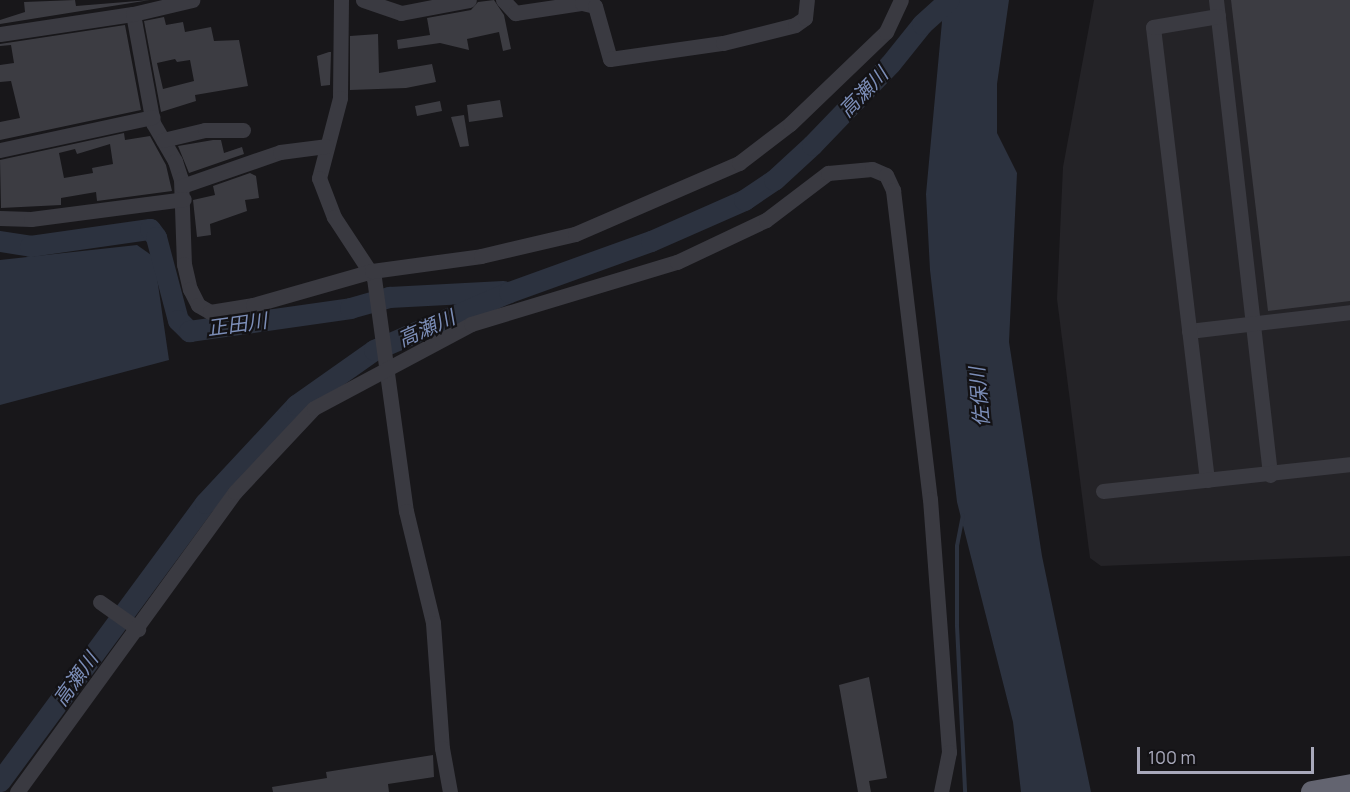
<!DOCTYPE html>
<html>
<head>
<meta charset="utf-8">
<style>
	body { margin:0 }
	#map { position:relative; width:1350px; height:792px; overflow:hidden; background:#18171a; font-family:Manrope,"Noto Sans JP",sans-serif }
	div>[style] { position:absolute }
	.built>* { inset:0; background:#242327 }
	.water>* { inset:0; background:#2c323f }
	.stream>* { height:4px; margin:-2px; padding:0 2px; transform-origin:2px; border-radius:2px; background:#2c323f }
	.river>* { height:21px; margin:-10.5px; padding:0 10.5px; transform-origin:10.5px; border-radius:10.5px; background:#2c323f }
	.building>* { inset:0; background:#3c3c42 }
	.minor>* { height:15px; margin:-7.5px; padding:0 7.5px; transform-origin:7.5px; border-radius:7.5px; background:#3a3a41 }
	.highway>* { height:22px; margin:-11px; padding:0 11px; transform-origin:11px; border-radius:11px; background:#636470 }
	span { translate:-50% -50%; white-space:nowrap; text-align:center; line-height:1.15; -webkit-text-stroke:4.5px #131215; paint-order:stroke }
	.water-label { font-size:20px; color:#7c8eb8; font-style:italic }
	.scale { position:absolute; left:1137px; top:747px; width:177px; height:27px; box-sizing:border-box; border:3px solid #a8a9bb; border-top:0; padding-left:8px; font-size:18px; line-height:21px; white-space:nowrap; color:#a8a9bb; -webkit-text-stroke:4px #131215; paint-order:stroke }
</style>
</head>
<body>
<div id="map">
	<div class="built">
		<i style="clip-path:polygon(1094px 0,1350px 0,1350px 556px,1101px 566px,1090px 558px,1057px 299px,1063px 167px)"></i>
	</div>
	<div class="water">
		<i style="clip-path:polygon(944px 0,1009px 0,997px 84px,997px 133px,1017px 173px,1009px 342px,1042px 556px,1091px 792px,1021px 792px,1013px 722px,957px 502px,930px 270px,926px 194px)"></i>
		<i style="clip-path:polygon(137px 245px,154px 257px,169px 360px,0 405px,0 260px)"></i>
	</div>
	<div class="stream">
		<i style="left:963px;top:515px;width:32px;rotate:101deg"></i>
		<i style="left:957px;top:546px;width:80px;rotate:90deg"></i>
		<i style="left:957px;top:626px;width:166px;rotate:87.2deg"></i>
	</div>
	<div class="river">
		<i style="left:0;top:241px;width:30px;rotate:9deg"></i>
		<i style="left:30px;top:246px;width:121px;rotate:-8.1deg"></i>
		<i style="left:150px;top:229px;width:10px;rotate:53deg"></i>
		<i style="left:156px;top:237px;width:86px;rotate:75.2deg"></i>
		<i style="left:178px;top:320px;width:16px;rotate:45deg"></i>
		<i style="left:189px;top:331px;width:163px;rotate:-8.1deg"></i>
		<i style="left:350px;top:308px;width:41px;rotate:-15.8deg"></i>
		<i style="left:389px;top:297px;width:114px;rotate:-3deg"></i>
		<i style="left:0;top:781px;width:345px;rotate:-53.6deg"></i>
		<i style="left:205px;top:503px;width:134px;rotate:-47.1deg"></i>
		<i style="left:296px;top:405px;width:95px;rotate:-35.2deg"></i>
		<i style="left:374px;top:350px;width:147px;rotate:-23.2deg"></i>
		<i style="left:509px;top:292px;width:151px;rotate:-19.8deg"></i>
		<i style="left:651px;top:241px;width:102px;rotate:-23.8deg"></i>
		<i style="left:744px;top:200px;width:36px;rotate:-34deg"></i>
		<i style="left:774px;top:180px;width:52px;rotate:-42.6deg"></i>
		<i style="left:812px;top:145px;width:112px;rotate:-46.1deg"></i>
		<i style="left:890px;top:64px;width:51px;rotate:-51.3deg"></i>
		<i style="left:922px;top:24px;width:36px;rotate:-42deg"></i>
	</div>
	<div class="building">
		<i style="clip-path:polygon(75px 0,76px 6px,150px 0,0 24px,0 20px,25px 12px,24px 2px)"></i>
		<i style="clip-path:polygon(494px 0,504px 15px,511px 49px,503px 51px,499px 32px,467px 39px,469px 50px,440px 43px,398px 49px,397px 40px,430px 35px,427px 18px,471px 10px,478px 2px)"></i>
		<i style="clip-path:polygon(1231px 0,1350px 0,1350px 301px,1268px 311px)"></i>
		<i style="clip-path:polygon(evenodd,164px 17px,166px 25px,183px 22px,185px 32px,211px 27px,214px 41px,239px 40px,248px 86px,195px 95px,196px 101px,161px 112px,144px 21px,164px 17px,175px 59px,177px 62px,190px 60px,194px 81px,163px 89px,157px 63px,175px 59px)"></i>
		<i style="clip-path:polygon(125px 25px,141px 110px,0 140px,0 122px,20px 118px,11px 81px,0 82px,0 65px,14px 63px,11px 45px,0 46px,0 44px)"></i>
		<i style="clip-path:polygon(378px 34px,379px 73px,432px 64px,436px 82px,406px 88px,350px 90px,350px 36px)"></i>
		<i style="clip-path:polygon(329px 52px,331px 52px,330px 85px,321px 86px,317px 56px)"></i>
		<i style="clip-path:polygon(500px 100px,503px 117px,469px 122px,467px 105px)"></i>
		<i style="clip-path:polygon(440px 101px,442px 111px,417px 116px,415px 106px)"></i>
		<i style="clip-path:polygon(464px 115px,469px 146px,460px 147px,451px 117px)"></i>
		<i style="clip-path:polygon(evenodd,124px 133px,125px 140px,150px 136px,166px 165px,172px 191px,97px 201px,96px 192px,61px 198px,61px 205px,1px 208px,0 160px,124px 133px,110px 144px,113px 164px,92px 168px,93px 173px,64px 178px,59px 153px,75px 149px,77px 154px,110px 144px)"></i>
		<i style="clip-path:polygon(213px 140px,221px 140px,224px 153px,242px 147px,244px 154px,189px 173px,178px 146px)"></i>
		<i style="clip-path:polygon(250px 173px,256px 176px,259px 198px,245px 200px,247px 211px,210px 224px,211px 235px,197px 237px,193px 200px,215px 195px,213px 186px)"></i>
		<i style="clip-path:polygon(869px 677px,887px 778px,869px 781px,871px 792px,858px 792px,839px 685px)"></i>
		<i style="clip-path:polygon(433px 755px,434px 777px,388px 784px,389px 792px,273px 792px,272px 787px,327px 778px,326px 772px)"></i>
	</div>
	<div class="minor">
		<i style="left:341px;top:0;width:98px;rotate:90.6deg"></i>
		<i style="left:340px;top:98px;width:83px;rotate:104.7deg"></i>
		<i style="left:319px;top:178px;width:42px;rotate:69deg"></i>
		<i style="left:334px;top:217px;width:73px;rotate:56.7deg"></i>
		<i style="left:374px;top:278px;width:235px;rotate:82.2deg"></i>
		<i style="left:406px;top:511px;width:115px;rotate:76.4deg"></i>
		<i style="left:433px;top:623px;width:125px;rotate:85.9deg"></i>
		<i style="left:442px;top:748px;width:45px;rotate:79.7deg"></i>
		<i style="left:363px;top:0;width:40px;rotate:18.9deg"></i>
		<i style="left:401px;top:13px;width:69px;rotate:-10.8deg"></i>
		<i style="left:503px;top:0;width:18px;rotate:47deg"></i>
		<i style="left:515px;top:13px;width:68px;rotate:-8.5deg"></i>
		<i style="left:582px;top:3px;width:13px;rotate:13deg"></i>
		<i style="left:595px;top:6px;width:55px;rotate:74.2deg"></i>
		<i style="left:610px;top:59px;width:114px;rotate:-8.1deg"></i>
		<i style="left:723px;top:43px;width:74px;rotate:-14deg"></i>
		<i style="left:795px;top:25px;width:12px;rotate:-35deg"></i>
		<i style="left:805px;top:18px;width:18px;rotate:-84deg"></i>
		<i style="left:1216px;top:0;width:478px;rotate:83.5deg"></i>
		<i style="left:133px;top:14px;width:111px;rotate:79.6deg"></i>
		<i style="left:153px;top:123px;width:44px;rotate:59.9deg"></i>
		<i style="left:175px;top:161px;width:19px;rotate:72deg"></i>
		<i style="left:181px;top:179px;width:85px;rotate:88deg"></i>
		<i style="left:184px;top:264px;width:26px;rotate:77deg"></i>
		<i style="left:190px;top:289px;width:18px;rotate:63deg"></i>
		<i style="left:198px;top:305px;width:14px;rotate:30deg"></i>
		<i style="left:210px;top:312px;width:44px;rotate:-9.2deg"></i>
		<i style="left:253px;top:305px;width:124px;rotate:-15.9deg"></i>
		<i style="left:372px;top:271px;width:110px;rotate:-7.8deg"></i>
		<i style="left:481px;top:256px;width:97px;rotate:-13.2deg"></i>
		<i style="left:575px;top:234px;width:179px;rotate:-23.4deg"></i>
		<i style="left:739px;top:163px;width:64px;rotate:-37.4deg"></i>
		<i style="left:790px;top:124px;width:133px;rotate:-43.8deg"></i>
		<i style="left:886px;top:32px;width:35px;rotate:-65deg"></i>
		<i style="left:0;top:34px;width:134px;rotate:-8.6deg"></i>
		<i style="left:133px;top:14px;width:61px;rotate:-13.3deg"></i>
		<i style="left:163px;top:140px;width:43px;rotate:-13.4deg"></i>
		<i style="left:205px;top:130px;width:38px"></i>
		<i style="left:0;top:150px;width:156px;rotate:-12.2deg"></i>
		<i style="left:182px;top:186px;width:104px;rotate:-19.1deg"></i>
		<i style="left:280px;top:152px;width:46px;rotate:-7.4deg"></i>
		<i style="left:0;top:218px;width:31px;rotate:2deg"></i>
		<i style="left:31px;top:219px;width:154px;rotate:-7.4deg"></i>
		<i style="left:1189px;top:331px;width:162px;rotate:-6.7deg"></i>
		<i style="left:1207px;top:480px;width:456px;rotate:-96.8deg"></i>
		<i style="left:1153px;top:27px;width:66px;rotate:-9.6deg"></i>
		<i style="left:1103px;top:491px;width:248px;rotate:-6.2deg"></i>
		<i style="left:100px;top:602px;width:47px;rotate:35.4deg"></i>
		<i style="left:17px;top:792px;width:371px;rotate:-54deg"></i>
		<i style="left:235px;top:492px;width:115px;rotate:-46.8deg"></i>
		<i style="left:314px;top:408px;width:178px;rotate:-28.1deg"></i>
		<i style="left:471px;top:324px;width:215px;rotate:-16.8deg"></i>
		<i style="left:677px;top:262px;width:98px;rotate:-25.3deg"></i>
		<i style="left:766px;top:220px;width:78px;rotate:-37.2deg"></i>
		<i style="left:828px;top:173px;width:44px;rotate:-5.2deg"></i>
		<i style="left:872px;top:169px;width:15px;rotate:23deg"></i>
		<i style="left:886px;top:175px;width:17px;rotate:65deg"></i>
		<i style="left:893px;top:190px;width:311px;rotate:83.2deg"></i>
		<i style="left:930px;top:499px;width:254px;rotate:85.7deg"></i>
		<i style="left:949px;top:752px;width:41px;rotate:101.3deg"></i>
	</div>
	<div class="highway">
		<i style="left:1312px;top:792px;width:39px;rotate:-10deg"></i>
	</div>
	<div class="water-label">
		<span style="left:863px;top:92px;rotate:-46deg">高瀬川</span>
		<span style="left:237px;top:324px;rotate:-8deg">正田川</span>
		<span style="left:426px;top:328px;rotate:-24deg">高瀬川</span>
		<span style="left:979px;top:397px;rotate:-95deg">佐保川</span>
		<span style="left:75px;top:679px;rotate:-54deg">高瀬川</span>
	</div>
	<div class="scale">100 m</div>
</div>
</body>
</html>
